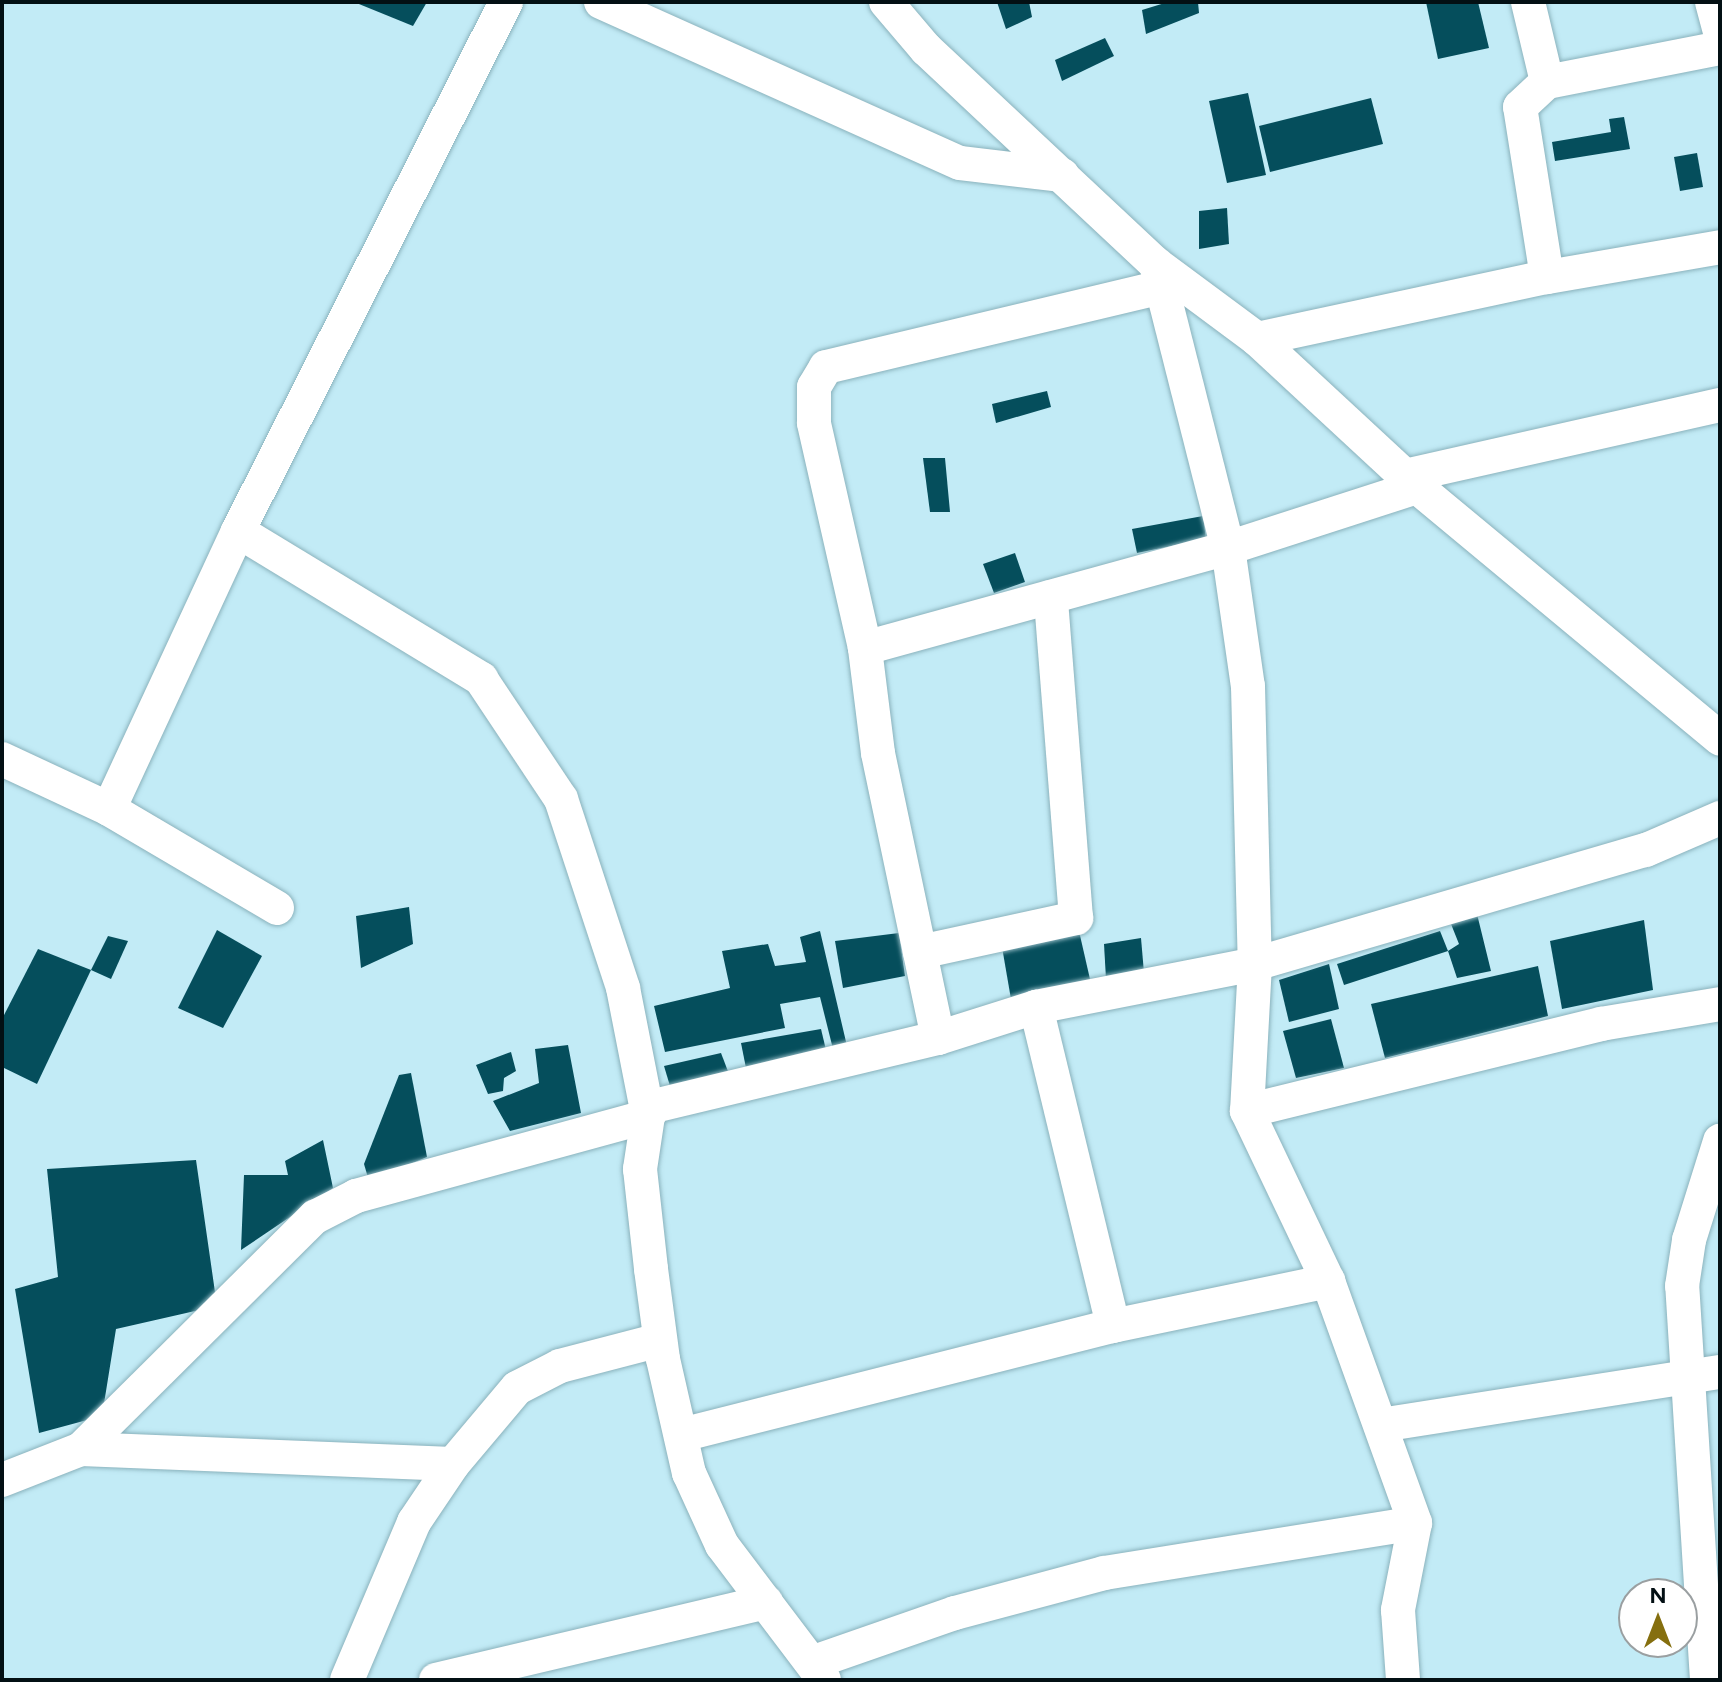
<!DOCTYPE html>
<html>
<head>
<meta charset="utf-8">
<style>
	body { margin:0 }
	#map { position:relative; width:1722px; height:1682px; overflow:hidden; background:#c2ebf6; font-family:Figtree,sans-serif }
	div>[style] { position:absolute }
	.building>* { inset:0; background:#054e5c }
	.roads { filter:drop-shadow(0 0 2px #8ab2bc) drop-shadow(0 0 2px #8ab2bc) }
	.street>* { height:34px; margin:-17px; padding:0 17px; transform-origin:17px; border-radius:17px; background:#fff }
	span { translate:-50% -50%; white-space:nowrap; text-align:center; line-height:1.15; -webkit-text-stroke:8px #fff; paint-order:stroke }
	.frame { position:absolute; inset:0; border:4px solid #031014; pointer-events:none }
	.north { position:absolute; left:1618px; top:1578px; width:80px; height:80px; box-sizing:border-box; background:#fff; border:2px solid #9a9fa1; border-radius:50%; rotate:0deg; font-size:22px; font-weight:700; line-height:32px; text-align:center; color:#031014 }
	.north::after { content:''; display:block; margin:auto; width:28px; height:36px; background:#856f0f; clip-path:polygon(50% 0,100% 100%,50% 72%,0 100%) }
</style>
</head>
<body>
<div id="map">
	<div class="building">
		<i style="clip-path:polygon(354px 2px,427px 2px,413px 26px)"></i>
		<i style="clip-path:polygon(997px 2px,1029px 2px,1032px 17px,1006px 29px)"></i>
		<i style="clip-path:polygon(1168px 2px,1198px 2px,1199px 13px,1146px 34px,1142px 10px)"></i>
		<i style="clip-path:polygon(1426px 2px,1478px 2px,1489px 48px,1438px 59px)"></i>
		<i style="clip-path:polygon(1105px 38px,1114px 56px,1062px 81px,1055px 60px)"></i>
		<i style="clip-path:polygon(1248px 93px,1266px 175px,1227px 183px,1209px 101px)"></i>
		<i style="clip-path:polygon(1371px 98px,1383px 144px,1270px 172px,1259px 126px)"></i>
		<i style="clip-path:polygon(1624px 117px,1630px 149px,1555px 161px,1552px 142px,1611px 132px,1609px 119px)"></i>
		<i style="clip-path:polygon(1697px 153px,1703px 187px,1680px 191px,1674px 157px)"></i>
		<i style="clip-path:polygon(1227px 208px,1229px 244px,1199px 249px,1199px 211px)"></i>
		<i style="clip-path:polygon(1047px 391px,1051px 407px,996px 423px,992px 404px)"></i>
		<i style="clip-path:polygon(923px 458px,945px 458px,950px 512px,930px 512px)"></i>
		<i style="clip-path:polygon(1203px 516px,1206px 539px,1137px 553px,1132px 529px)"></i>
		<i style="clip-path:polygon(1015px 553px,1025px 582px,994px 593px,983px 564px)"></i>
		<i style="clip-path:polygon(409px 907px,413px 944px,361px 968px,356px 916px)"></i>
		<i style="clip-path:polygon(1477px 914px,1491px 971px,1457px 978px,1448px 951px,1459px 944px,1449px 919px)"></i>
		<i style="clip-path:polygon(1644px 920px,1653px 990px,1562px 1009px,1550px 941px)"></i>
		<i style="clip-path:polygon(217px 930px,262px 956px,223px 1028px,178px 1008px)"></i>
		<i style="clip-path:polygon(820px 931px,847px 1046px,833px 1049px,820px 997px,780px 1004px,785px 1028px,665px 1052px,654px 1006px,730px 988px,722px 951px,768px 944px,775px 966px,806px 962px,800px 937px)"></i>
		<i style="clip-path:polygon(1079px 931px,1092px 988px,1012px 1005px,1002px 947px)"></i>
		<i style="clip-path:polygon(1440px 931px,1448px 951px,1344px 985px,1337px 964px)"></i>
		<i style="clip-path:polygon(899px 933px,905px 976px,843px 988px,835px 941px)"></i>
		<i style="clip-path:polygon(108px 936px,128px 941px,111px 979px,91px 970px)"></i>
		<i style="clip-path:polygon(1141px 938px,1144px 973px,1106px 979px,1104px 944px)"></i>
		<i style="clip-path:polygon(38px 949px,91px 970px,37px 1084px,2px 1067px,2px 1019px)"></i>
		<i style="clip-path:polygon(1329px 964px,1339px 1009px,1289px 1022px,1279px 980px)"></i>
		<i style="clip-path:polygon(1538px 966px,1548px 1016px,1385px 1058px,1371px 1004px)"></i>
		<i style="clip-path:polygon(1331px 1019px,1344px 1068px,1296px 1078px,1283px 1031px)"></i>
		<i style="clip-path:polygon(821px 1029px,826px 1050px,746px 1068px,741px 1043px)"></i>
		<i style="clip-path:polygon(568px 1045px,581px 1113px,510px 1131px,493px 1101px,539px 1083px,535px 1049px)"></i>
		<i style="clip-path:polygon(511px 1052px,516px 1071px,504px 1078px,503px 1091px,488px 1094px,476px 1065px)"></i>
		<i style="clip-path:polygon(721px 1053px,729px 1074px,670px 1086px,664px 1066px)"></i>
		<i style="clip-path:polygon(411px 1073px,427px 1157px,369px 1181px,364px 1164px,399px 1075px)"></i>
		<i style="clip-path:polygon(323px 1140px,333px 1188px,241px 1250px,244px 1175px,288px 1175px,285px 1161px)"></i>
		<i style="clip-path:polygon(196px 1160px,217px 1306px,116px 1329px,102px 1416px,39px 1433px,15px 1289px,58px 1277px,47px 1169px)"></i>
	</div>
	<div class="roads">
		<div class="street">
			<i style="left:601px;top:2px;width:393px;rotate:24.2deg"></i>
			<i style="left:960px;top:163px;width:103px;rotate:6.7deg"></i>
			<i style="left:886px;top:2px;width:62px;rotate:49.6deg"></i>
			<i style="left:926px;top:49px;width:315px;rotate:43.1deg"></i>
			<i style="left:1156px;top:264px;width:126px;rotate:36.6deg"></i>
			<i style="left:1257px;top:339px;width:218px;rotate:42.8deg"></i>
			<i style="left:1417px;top:487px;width:394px;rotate:39.7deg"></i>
			<i style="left:1528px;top:2px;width:82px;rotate:76.6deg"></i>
			<i style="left:1547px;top:82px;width:176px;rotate:-11.1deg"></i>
			<i style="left:1712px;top:2px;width:30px;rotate:75deg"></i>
			<i style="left:1156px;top:264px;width:293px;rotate:75.8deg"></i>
			<i style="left:1228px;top:548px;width:139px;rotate:81.8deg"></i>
			<i style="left:1248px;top:686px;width:278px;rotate:88.6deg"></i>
			<i style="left:1255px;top:964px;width:147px;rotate:93.1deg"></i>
			<i style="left:1247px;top:1111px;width:188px;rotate:64.5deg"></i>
			<i style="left:1328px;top:1281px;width:257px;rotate:70.2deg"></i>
			<i style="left:1415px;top:1523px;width:89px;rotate:101.1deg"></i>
			<i style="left:1398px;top:1610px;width:70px;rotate:85.9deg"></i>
			<i style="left:1547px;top:277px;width:172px;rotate:-99deg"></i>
			<i style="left:1520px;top:107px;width:37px;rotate:-43deg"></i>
			<i style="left:1257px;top:339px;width:297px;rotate:-12.1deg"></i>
			<i style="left:1547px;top:277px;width:176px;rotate:-9.8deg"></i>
			<i style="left:1409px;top:475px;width:319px;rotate:-12.7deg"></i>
			<i style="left:238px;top:531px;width:285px;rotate:31.3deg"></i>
			<i style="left:481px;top:679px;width:144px;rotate:56.3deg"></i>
			<i style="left:561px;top:799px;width:199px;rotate:71.8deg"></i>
			<i style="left:623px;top:988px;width:130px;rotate:78.9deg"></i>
			<i style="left:648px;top:1116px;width:54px;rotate:98.6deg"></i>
			<i style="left:640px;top:1169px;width:101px;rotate:83.7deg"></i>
			<i style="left:651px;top:1269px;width:91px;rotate:82.4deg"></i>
			<i style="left:663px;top:1359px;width:117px;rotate:77.2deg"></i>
			<i style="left:689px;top:1473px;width:79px;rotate:65.4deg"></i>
			<i style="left:722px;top:1545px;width:169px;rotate:52.9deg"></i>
			<i style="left:865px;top:648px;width:377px;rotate:-15.4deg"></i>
			<i style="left:1228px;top:548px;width:199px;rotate:-17.9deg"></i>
			<i style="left:2px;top:759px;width:118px;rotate:25deg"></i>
			<i style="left:109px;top:809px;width:195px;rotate:30.5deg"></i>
			<i style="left:109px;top:809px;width:306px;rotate:-65.1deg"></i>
			<i style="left:238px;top:531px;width:593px;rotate:-63.13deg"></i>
			<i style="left:920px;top:952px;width:160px;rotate:-12.3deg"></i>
			<i style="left:1076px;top:918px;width:322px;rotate:-94.5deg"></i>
			<i style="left:1036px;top:1007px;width:328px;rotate:76.4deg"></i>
			<i style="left:938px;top:1038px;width:291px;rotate:-101.9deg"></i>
			<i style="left:878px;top:753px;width:106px;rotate:-97.1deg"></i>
			<i style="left:865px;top:648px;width:231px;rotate:-102.8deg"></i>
			<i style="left:814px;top:423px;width:36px;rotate:-90deg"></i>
			<i style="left:814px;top:387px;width:23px;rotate:-59deg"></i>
			<i style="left:826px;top:367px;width:345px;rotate:-13.4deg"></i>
			<i style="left:1247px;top:1111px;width:365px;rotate:-13.8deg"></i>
			<i style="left:1601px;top:1024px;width:121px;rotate:-9.5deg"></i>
			<i style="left:1381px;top:1425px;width:343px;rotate:-8.9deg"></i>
			<i style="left:681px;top:1435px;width:446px;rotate:-14.2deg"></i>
			<i style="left:1113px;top:1326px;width:220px;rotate:-11.8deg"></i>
			<i style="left:81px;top:1449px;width:372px;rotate:2.3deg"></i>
			<i style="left:2px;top:1480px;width:85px;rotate:-21.4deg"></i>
			<i style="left:81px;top:1449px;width:330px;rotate:-44.8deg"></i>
			<i style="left:315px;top:1217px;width:46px;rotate:-27.1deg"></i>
			<i style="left:356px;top:1196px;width:303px;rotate:-15.3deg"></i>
			<i style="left:648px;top:1116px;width:12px;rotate:-59deg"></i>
			<i style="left:654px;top:1106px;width:292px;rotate:-13.5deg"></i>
			<i style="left:938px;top:1038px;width:103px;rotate:-17.6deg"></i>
			<i style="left:1036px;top:1007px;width:223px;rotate:-11.1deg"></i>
			<i style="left:1255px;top:964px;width:407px;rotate:-16.3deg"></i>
			<i style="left:1646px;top:850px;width:81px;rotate:-23.4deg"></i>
			<i style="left:814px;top:1662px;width:149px;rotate:-19.2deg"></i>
			<i style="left:955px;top:1613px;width:154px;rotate:-15deg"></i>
			<i style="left:1104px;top:1573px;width:315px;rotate:-9.1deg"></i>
			<i style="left:347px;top:1680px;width:172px;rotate:-67deg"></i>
			<i style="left:414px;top:1522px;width:70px;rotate:-56.1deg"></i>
			<i style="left:453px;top:1464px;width:99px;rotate:-49.9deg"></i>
			<i style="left:517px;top:1388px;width:48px;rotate:-27.1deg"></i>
			<i style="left:560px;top:1366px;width:103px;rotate:-14.6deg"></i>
			<i style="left:436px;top:1680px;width:339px;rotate:-13.3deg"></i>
			<i style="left:1707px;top:1680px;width:395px;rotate:-93.6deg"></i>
			<i style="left:1682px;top:1286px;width:47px;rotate:-81.3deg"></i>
			<i style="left:1689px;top:1240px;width:104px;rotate:-72.6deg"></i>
		</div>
	</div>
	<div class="frame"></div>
	<div class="north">N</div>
</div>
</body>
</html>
